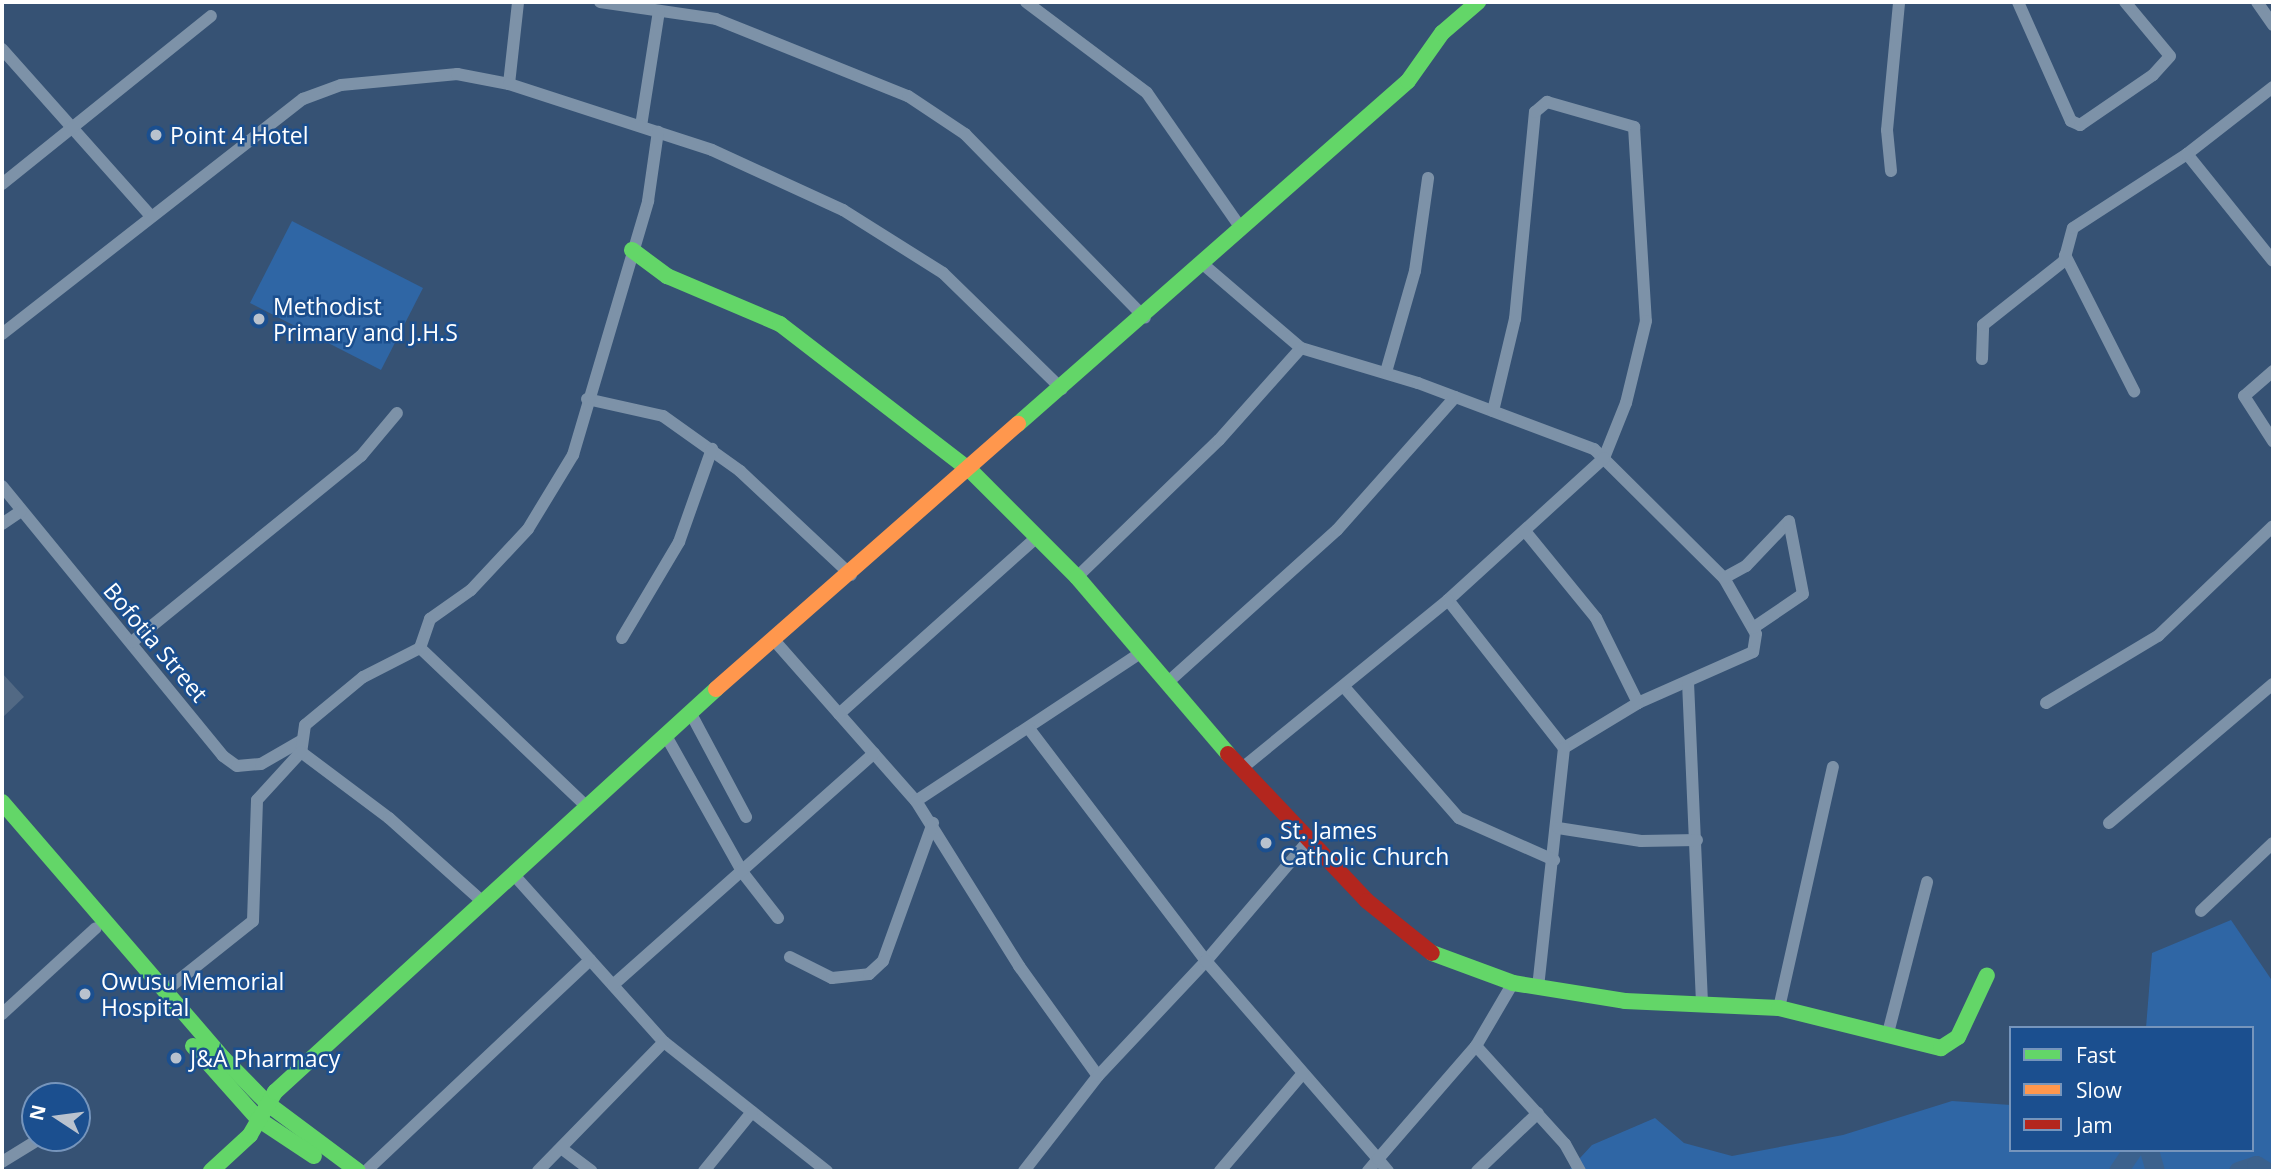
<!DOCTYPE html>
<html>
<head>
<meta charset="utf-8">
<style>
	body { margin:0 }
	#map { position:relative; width:2275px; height:1173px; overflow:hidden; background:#365274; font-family:"Open Sans",sans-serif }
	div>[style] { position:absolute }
	.green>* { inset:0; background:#2f66a5 }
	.river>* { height:19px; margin:-9.5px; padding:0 9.5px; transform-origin:9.5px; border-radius:9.5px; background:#3b618d }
	.building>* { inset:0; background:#526984 }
	.street>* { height:12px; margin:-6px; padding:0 6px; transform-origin:6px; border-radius:6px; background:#7d92a8 }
	.fast>* { height:16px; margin:-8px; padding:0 8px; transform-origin:8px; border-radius:8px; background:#63d668 }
	.slow>* { height:16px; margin:-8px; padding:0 8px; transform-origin:8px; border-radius:8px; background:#ff974d }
	.jam>* { height:16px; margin:-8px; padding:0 8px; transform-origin:8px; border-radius:8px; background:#b3261e }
	.dots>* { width:19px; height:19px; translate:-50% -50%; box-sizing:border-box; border:4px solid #1b4f8f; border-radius:50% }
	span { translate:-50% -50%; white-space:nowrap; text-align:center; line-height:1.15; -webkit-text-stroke:5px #1b4f8f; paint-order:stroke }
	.poi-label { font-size:23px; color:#fff }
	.left { translate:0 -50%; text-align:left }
	.street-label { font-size:23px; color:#fff }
	.frame { position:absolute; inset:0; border:4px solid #fff; pointer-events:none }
	.legend { position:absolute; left:2009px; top:1026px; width:245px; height:126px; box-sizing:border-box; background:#1b4f8f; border:2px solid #7695bc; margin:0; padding:9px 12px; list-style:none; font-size:21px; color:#fff }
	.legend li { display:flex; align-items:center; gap:14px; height:35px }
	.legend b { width:35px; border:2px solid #7695bc }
	.north { position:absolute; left:21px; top:1082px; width:70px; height:70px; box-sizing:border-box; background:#1b4f8f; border:2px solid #7695bc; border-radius:50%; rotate:283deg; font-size:19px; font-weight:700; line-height:28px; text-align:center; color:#fff }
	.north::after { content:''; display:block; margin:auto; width:24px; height:32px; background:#b9c2ce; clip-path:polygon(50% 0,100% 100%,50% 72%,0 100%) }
</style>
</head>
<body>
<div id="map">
	<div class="green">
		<i style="clip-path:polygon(292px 221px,423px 288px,381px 370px,250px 303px)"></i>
		<i style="clip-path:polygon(2231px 920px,2273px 982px,2273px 1171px,1568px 1171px,1592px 1145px,1655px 1118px,1684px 1143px,1732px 1156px,1843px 1135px,1952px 1101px,2011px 1105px,2011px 1150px,2252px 1150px,2252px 1028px,2146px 1028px,2152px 953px)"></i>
	</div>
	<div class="river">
		<i style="left:2149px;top:1150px;width:22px;rotate:74deg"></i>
		<i style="left:2118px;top:1171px;width:25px;rotate:-56deg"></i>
		<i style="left:2238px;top:1171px;width:19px;rotate:-18deg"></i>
		<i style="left:2256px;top:1165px;width:12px;rotate:31deg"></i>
	</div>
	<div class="building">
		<i style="clip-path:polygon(2px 673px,24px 697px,2px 718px)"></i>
	</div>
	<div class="street">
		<i style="left:600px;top:2px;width:117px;rotate:8.3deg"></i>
		<i style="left:716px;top:19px;width:207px;rotate:21.9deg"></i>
		<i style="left:908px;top:96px;width:69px;rotate:33.7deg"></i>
		<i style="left:965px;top:134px;width:257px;rotate:45.6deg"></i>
		<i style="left:1026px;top:2px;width:151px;rotate:36.9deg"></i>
		<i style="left:1147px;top:93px;width:163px;rotate:55.2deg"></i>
		<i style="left:2018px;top:2px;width:130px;rotate:66deg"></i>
		<i style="left:2071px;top:121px;width:10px;rotate:24deg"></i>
		<i style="left:2080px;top:125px;width:88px;rotate:-34.4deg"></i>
		<i style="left:2153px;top:75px;width:25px;rotate:-48deg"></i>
		<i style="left:2170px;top:56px;width:70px;rotate:-129.8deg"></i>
		<i style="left:2257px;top:2px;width:28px;rotate:55deg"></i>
		<i style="left:2px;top:49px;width:222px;rotate:48.3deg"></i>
		<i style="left:509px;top:84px;width:82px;rotate:-83.7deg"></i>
		<i style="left:641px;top:126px;width:116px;rotate:-81.1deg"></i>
		<i style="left:2187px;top:154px;width:137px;rotate:51.2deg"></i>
		<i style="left:1891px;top:171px;width:41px;rotate:-95.6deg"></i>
		<i style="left:1887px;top:130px;width:129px;rotate:-84.6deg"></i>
		<i style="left:2px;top:184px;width:268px;rotate:-38.8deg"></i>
		<i style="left:2065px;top:255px;width:153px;rotate:63.1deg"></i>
		<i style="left:1204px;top:265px;width:128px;rotate:40.6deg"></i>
		<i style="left:1301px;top:348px;width:122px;rotate:16.7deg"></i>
		<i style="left:1418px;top:383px;width:188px;rotate:20.6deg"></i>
		<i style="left:1594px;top:449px;width:183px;rotate:44.8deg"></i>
		<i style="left:1724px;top:578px;width:64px;rotate:60.3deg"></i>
		<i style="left:1756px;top:634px;width:18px;rotate:99deg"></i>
		<i style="left:1753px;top:652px;width:126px;rotate:156.1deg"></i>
		<i style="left:1638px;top:703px;width:87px;rotate:148.7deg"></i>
		<i style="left:2px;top:334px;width:382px;rotate:-38deg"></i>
		<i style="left:303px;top:99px;width:40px;rotate:-20.2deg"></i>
		<i style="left:341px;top:85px;width:117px;rotate:-5.4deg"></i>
		<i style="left:457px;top:74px;width:53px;rotate:10.9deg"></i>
		<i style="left:509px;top:84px;width:213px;rotate:18deg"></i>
		<i style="left:712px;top:150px;width:144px;rotate:24.6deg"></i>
		<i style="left:843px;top:210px;width:118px;rotate:32.2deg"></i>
		<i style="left:943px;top:273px;width:166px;rotate:44.3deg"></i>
		<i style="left:1982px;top:359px;width:34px;rotate:-88deg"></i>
		<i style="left:1983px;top:325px;width:103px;rotate:-38.3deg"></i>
		<i style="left:2064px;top:261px;width:34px;rotate:-75deg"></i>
		<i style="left:2073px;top:228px;width:136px;rotate:-33deg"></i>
		<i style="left:2187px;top:154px;width:109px;rotate:-37.9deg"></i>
		<i style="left:2273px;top:371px;width:38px;rotate:139deg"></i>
		<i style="left:2244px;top:396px;width:54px;rotate:57.2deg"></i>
		<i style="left:1386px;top:372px;width:105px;rotate:-74deg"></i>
		<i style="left:1415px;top:271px;width:94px;rotate:-82deg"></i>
		<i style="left:587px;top:399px;width:78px;rotate:12.6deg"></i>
		<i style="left:663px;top:416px;width:95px;rotate:35.5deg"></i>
		<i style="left:740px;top:471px;width:152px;rotate:43.1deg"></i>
		<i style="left:1493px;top:411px;width:95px;rotate:-76.6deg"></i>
		<i style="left:1515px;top:319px;width:208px;rotate:-84.5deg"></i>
		<i style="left:1535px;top:112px;width:16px;rotate:-40deg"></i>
		<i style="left:1547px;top:102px;width:91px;rotate:16deg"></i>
		<i style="left:1634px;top:127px;width:194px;rotate:86.5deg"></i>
		<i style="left:1646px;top:321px;width:84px;rotate:103.7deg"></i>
		<i style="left:1626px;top:403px;width:59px;rotate:111.8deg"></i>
		<i style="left:1604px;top:458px;width:211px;rotate:137.7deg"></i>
		<i style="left:1448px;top:600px;width:188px;rotate:51.9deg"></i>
		<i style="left:1564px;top:748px;width:239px;rotate:96.2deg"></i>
		<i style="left:2px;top:486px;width:349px;rotate:50.7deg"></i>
		<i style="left:223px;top:756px;width:17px;rotate:36deg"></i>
		<i style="left:237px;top:766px;width:24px;rotate:-5deg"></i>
		<i style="left:261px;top:764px;width:46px;rotate:-29.9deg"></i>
		<i style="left:2px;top:524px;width:23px;rotate:-34deg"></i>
		<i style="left:1525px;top:531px;width:112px;rotate:50.8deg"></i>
		<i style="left:1596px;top:618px;width:95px;rotate:63.7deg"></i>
		<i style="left:1077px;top:577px;width:197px;rotate:-44deg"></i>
		<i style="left:1219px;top:440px;width:123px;rotate:-48.3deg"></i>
		<i style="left:1724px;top:578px;width:25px;rotate:-29deg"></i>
		<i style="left:1746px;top:566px;width:62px;rotate:-46.3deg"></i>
		<i style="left:1753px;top:628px;width:60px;rotate:-34.2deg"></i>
		<i style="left:1803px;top:594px;width:74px;rotate:-100.9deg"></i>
		<i style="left:622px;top:638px;width:112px;rotate:-59.3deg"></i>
		<i style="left:679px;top:542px;width:99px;rotate:-70.5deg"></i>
		<i style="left:773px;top:639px;width:216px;rotate:48.6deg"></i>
		<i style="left:916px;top:801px;width:271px;rotate:-33.4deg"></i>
		<i style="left:132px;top:642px;width:295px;rotate:-39.1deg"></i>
		<i style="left:361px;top:456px;width:56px;rotate:-50.1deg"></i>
		<i style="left:420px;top:648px;width:64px;rotate:153deg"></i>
		<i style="left:363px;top:677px;width:75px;rotate:140.4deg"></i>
		<i style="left:305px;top:725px;width:27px;rotate:98deg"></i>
		<i style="left:301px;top:752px;width:110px;rotate:36.9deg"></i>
		<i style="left:389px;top:818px;width:126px;rotate:41.8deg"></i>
		<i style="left:1688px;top:682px;width:324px;rotate:87.5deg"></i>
		<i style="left:1167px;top:683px;width:229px;rotate:-42deg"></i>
		<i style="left:1337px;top:530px;width:178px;rotate:-48.4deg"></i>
		<i style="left:1345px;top:688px;width:173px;rotate:48.8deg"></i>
		<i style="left:1459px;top:818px;width:104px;rotate:23.9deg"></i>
		<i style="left:2046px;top:703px;width:131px;rotate:-30.9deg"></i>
		<i style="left:2158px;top:636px;width:159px;rotate:-43.7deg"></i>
		<i style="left:690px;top:712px;width:119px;rotate:61.9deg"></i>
		<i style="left:839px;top:714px;width:266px;rotate:-41.8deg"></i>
		<i style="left:1030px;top:730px;width:290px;rotate:52.7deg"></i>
		<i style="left:1206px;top:961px;width:159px;rotate:-49.6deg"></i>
		<i style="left:665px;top:734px;width:159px;rotate:60.7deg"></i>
		<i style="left:743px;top:873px;width:57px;rotate:52.1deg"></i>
		<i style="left:1241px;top:769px;width:267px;rotate:-39.2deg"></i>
		<i style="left:916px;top:801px;width:195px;rotate:58deg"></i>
		<i style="left:1019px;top:966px;width:135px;rotate:54.3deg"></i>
		<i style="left:585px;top:805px;width:228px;rotate:-136.4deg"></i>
		<i style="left:420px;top:648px;width:31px;rotate:-71deg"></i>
		<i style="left:430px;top:619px;width:50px;rotate:-35.3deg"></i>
		<i style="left:471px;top:590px;width:83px;rotate:-46.9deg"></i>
		<i style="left:528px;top:529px;width:87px;rotate:-58.7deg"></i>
		<i style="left:573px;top:455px;width:265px;rotate:-73.5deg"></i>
		<i style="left:648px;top:201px;width:70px;rotate:-81.8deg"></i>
		<i style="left:2109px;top:823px;width:215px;rotate:-40.3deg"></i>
		<i style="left:1558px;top:828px;width:84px;rotate:8.9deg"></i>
		<i style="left:1641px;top:841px;width:56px;rotate:-1deg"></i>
		<i style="left:514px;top:875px;width:224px;rotate:48.1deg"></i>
		<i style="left:664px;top:1042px;width:208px;rotate:38.4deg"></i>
		<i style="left:2201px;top:911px;width:99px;rotate:-43.4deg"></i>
		<i style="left:790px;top:957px;width:47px;rotate:26.6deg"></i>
		<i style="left:832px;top:978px;width:37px;rotate:-6deg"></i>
		<i style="left:869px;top:974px;width:19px;rotate:-43deg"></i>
		<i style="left:883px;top:961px;width:147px;rotate:-70.1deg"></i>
		<i style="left:613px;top:985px;width:349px;rotate:-41.6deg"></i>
		<i style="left:165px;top:991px;width:112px;rotate:-38.5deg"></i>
		<i style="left:253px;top:921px;width:121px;rotate:-88.1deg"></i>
		<i style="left:257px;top:800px;width:65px;rotate:-47.5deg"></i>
		<i style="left:1779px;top:1008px;width:247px;rotate:-77.4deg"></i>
		<i style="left:2px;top:1014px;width:127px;rotate:-42.5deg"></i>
		<i style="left:1888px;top:1033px;width:156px;rotate:-75.5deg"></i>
		<i style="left:1476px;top:1046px;width:132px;rotate:47.8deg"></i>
		<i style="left:1565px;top:1144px;width:31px;rotate:61deg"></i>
		<i style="left:561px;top:1148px;width:38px;rotate:37deg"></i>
		<i style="left:2px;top:1162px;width:46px;rotate:-31.6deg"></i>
		<i style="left:366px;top:1171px;width:308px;rotate:-43.3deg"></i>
		<i style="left:538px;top:1171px;width:180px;rotate:-45.7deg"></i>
		<i style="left:704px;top:1171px;width:76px;rotate:-50.9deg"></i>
		<i style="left:1024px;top:1171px;width:120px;rotate:-52.1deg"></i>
		<i style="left:1098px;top:1076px;width:158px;rotate:-46.8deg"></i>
		<i style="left:1206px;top:961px;width:262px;rotate:49deg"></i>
		<i style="left:1378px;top:1159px;width:16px;rotate:130deg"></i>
		<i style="left:1220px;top:1171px;width:128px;rotate:-49.7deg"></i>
		<i style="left:1388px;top:1171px;width:16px;rotate:-130deg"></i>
		<i style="left:1378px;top:1159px;width:150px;rotate:-49.1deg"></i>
		<i style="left:1476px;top:1046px;width:73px;rotate:-59.6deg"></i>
		<i style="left:1477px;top:1171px;width:84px;rotate:-43.6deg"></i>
	</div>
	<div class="fast">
		<i style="left:632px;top:250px;width:44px;rotate:36.6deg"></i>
		<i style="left:667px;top:276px;width:123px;rotate:23deg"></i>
		<i style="left:780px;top:324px;width:241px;rotate:37.6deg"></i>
		<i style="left:971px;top:471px;width:150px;rotate:45deg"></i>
		<i style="left:1077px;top:577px;width:233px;rotate:49.5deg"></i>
		<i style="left:1018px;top:424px;width:519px;rotate:-41.33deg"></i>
		<i style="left:1408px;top:81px;width:59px;rotate:-54.7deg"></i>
		<i style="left:1442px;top:33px;width:48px;rotate:-40.7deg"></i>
		<i style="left:2px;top:802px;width:338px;rotate:49.2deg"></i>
		<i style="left:223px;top:1058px;width:64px;rotate:45.6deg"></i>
		<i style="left:268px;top:1104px;width:112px;rotate:36.7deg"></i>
		<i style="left:1432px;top:953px;width:86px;rotate:20.3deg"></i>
		<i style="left:1513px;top:983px;width:113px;rotate:9.1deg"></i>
		<i style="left:1625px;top:1001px;width:154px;rotate:2.6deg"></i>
		<i style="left:1779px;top:1008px;width:167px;rotate:13.9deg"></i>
		<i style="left:1941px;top:1048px;width:20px;rotate:-33deg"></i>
		<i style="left:1958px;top:1037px;width:68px;rotate:-64.9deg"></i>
		<i style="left:193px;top:1046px;width:98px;rotate:48.3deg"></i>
		<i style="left:258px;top:1119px;width:67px;rotate:33.5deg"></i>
		<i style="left:211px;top:1171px;width:53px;rotate:-42.7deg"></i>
		<i style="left:250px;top:1135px;width:50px;rotate:-59.8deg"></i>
		<i style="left:275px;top:1092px;width:597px;rotate:-42.42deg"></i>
	</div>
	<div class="slow">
		<i style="left:716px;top:689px;width:402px;rotate:-41.3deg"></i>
	</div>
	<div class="jam">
		<i style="left:1228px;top:754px;width:202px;rotate:46.6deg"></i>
		<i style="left:1367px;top:901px;width:83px;rotate:38.7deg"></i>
	</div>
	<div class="dots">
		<i style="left:156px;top:135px;background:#b9c2ce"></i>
		<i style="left:259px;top:319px;background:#b9c2ce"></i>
		<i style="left:1266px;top:843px;background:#b9c2ce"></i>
		<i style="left:85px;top:994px;background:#b9c2ce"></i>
		<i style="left:176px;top:1058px;background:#b9c2ce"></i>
	</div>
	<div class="poi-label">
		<span class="left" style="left:170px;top:135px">Point 4 Hotel</span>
		<span class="left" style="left:273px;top:319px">Methodist<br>Primary and J.H.S</span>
		<span class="left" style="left:1280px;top:843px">St. James<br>Catholic Church</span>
		<span class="left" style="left:101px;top:994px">Owusu Memorial<br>Hospital</span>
		<span class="left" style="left:190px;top:1058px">J&amp;A Pharmacy</span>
	</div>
	<div class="street-label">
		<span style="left:156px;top:642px;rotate:50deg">Bofotia Street</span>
	</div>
	<div class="frame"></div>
	<ul class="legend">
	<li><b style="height:9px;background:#63d668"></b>Fast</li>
	<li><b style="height:9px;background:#ff974d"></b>Slow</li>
	<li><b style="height:9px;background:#b3261e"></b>Jam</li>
	</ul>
	<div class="north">N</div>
</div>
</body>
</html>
